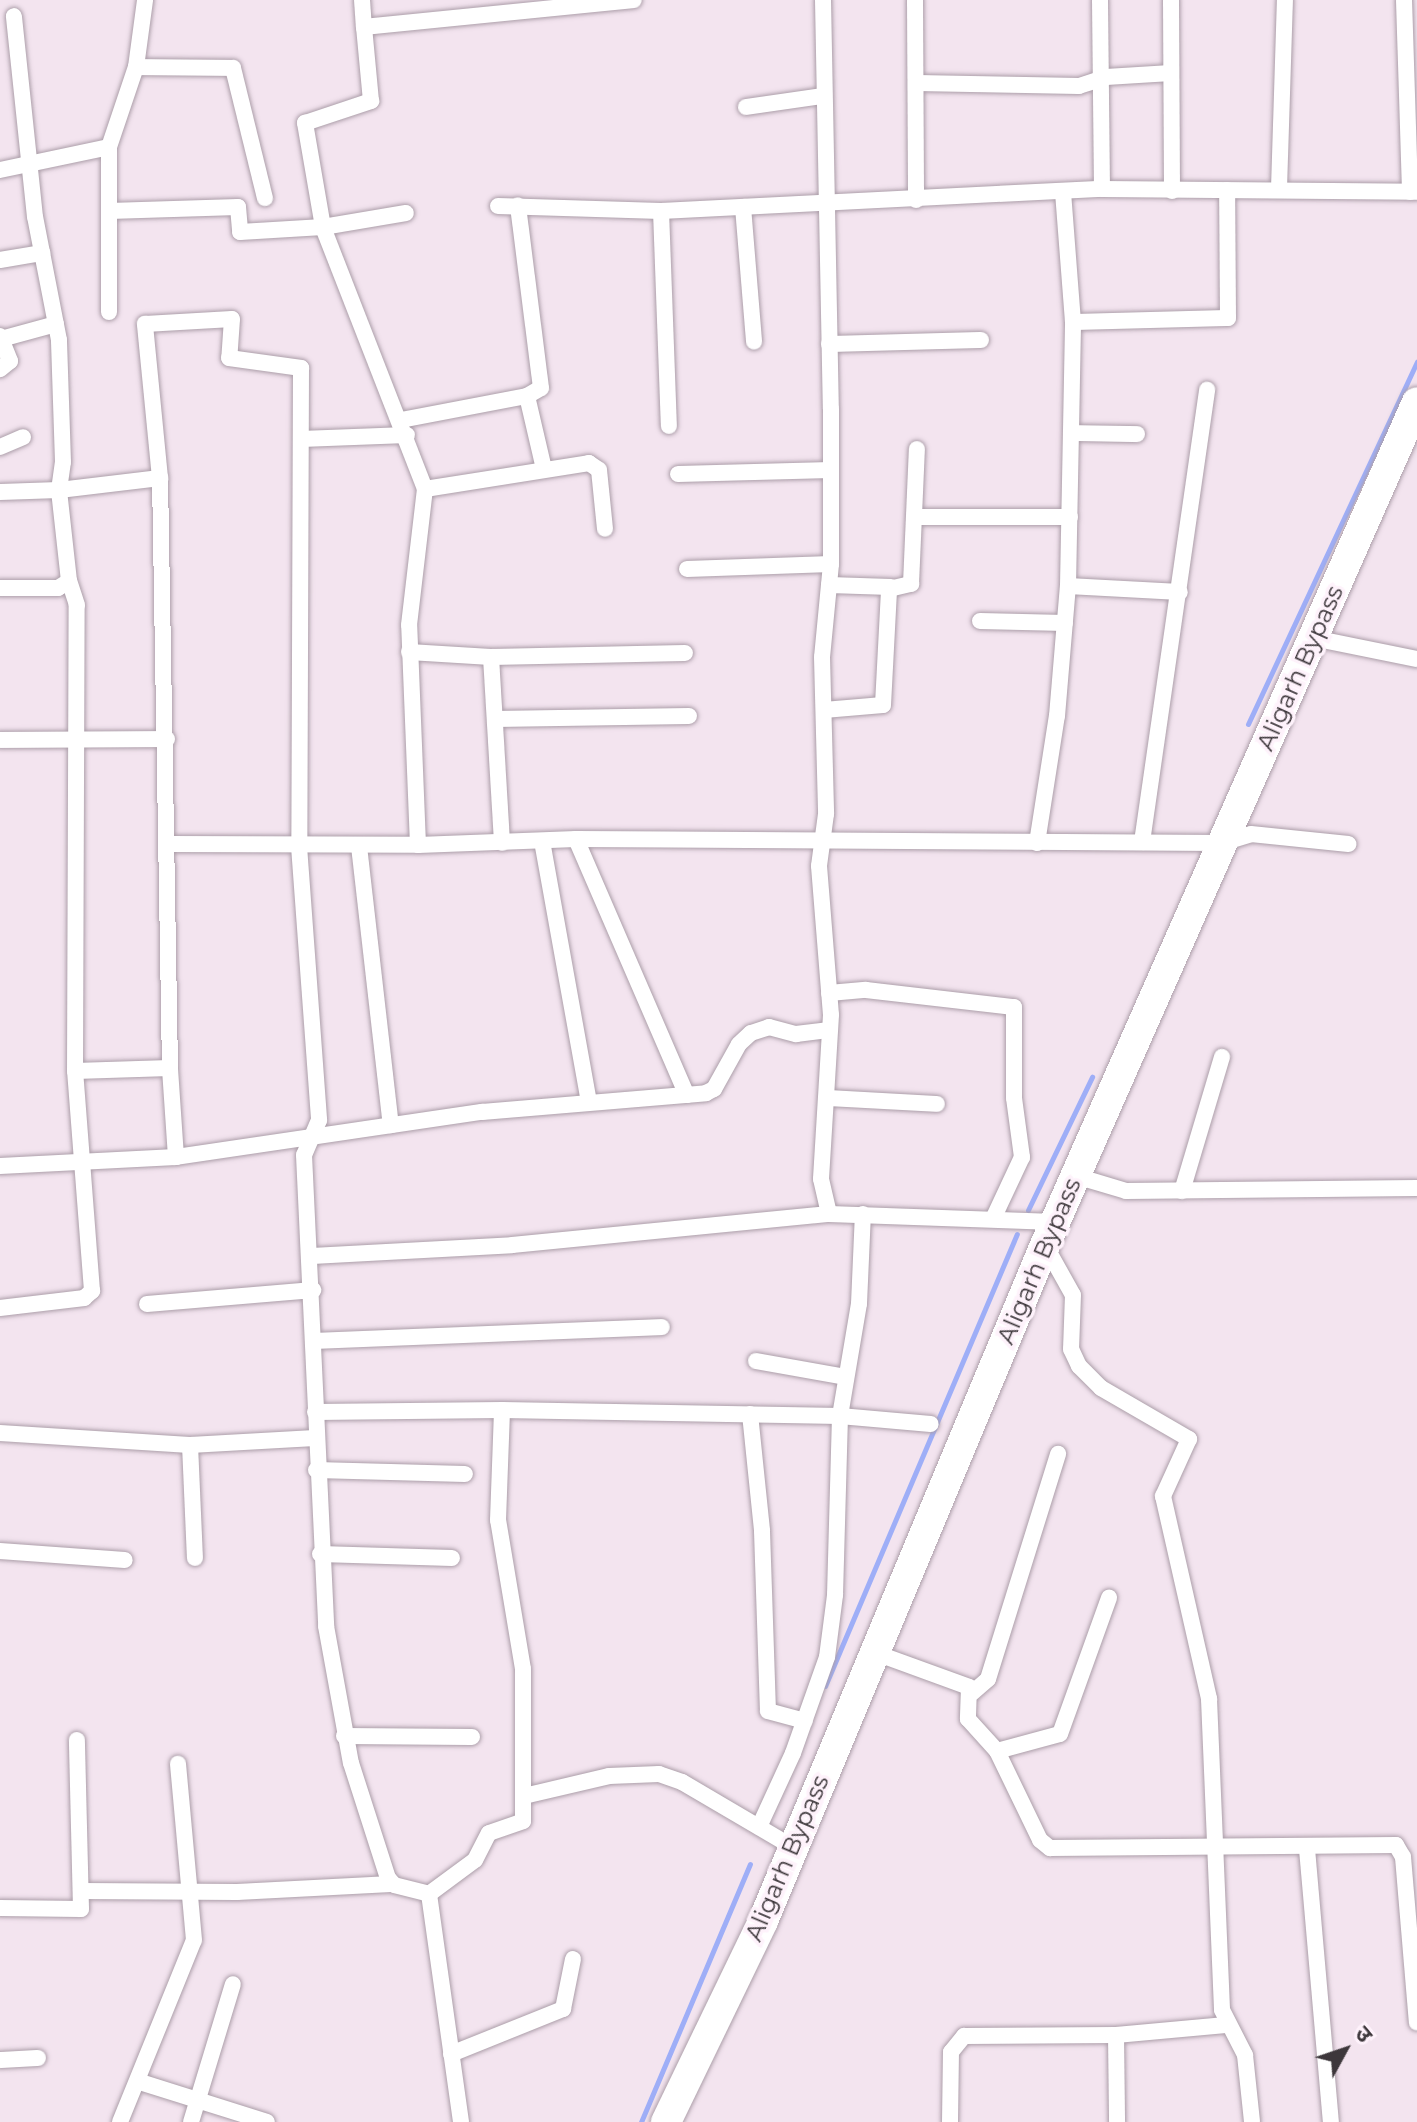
<!DOCTYPE html>
<html>
<head>
<meta charset="utf-8">
<style>
	body { margin:0 }
	#map { position:relative; width:1417px; height:2122px; overflow:hidden; background:#f3e4ef; font-family:Montserrat,"Noto Sans Devanagari",sans-serif }
	div>[style] { position:absolute }
	.stream>* { height:5px; margin:-2.5px; padding:0 2.5px; transform-origin:2.5px; border-radius:2.5px; background:#9eaef7 }
	.roads { filter:drop-shadow(0 0 2px #ac9ea9) drop-shadow(0 0 2px #ac9ea9) }
	.street>* { height:16px; margin:-8px; padding:0 8px; transform-origin:8px; border-radius:8px; background:#fff }
	.highway>* { height:30px; margin:-15px; padding:0 15px; transform-origin:15px; border-radius:15px; background:#fff }
	span { translate:-50% -50%; white-space:nowrap; text-align:center; line-height:1.15; -webkit-text-stroke:7px #fef2fb; paint-order:stroke }
	.street-label { font-size:24px; color:#3d373b }
	.north { position:absolute; left:1305px; top:2010px; width:80px; height:80px; -webkit-text-stroke:6px #fef2fb; paint-order:stroke; rotate:50deg; font-size:22px; font-weight:700; line-height:32px; text-align:center; color:#3d373b }
	.north::after { content:''; display:block; margin:auto; width:28px; height:36px; background:#3d373b; clip-path:polygon(50% 0,100% 100%,50% 72%,0 100%) }
</style>
</head>
<body>
<div id="map">
	<div class="stream">
		<i style="left:1248px;top:724px;width:400px;rotate:-65deg"></i>
		<i style="left:1028px;top:1210px;width:148px;rotate:-64.3deg"></i>
		<i style="left:825px;top:1686px;width:491px;rotate:-67deg"></i>
		<i style="left:641px;top:2122px;width:280px;rotate:-67.1deg"></i>
	</div>
	<div class="roads">
		<div class="street">
			<i style="left:362px;top:0;width:27px;rotate:86deg"></i>
			<i style="left:823px;top:0;width:409px;rotate:88.9deg"></i>
			<i style="left:831px;top:409px;width:155px;rotate:90deg"></i>
			<i style="left:831px;top:564px;width:93px;rotate:95.5deg"></i>
			<i style="left:822px;top:657px;width:157px;rotate:88.5deg"></i>
			<i style="left:826px;top:814px;width:52px;rotate:97.7deg"></i>
			<i style="left:819px;top:866px;width:149px;rotate:85.4deg"></i>
			<i style="left:831px;top:1015px;width:164px;rotate:93.5deg"></i>
			<i style="left:821px;top:1179px;width:36px;rotate:77deg"></i>
			<i style="left:915px;top:0;width:200px;rotate:89.7deg"></i>
			<i style="left:1100px;top:0;width:189px;rotate:89.4deg"></i>
			<i style="left:1171px;top:0;width:191px;rotate:89.7deg"></i>
			<i style="left:1404px;top:0;width:192px;rotate:88.2deg"></i>
			<i style="left:136px;top:67px;width:97px;rotate:0.6deg"></i>
			<i style="left:233px;top:68px;width:134px;rotate:76.2deg"></i>
			<i style="left:917px;top:83px;width:162px;rotate:1.1deg"></i>
			<i style="left:1079px;top:86px;width:28px;rotate:-18deg"></i>
			<i style="left:1106px;top:77px;width:65px;rotate:-3.5deg"></i>
			<i style="left:746px;top:107px;width:77px;rotate:-8.2deg"></i>
			<i style="left:0;top:170px;width:111px;rotate:-11.9deg"></i>
			<i style="left:1279px;top:189px;width:189px;rotate:-88.2deg"></i>
			<i style="left:498px;top:206px;width:163px;rotate:1.8deg"></i>
			<i style="left:661px;top:211px;width:442px;rotate:-2.9deg"></i>
			<i style="left:1102px;top:189px;width:315px;rotate:0.5deg"></i>
			<i style="left:743px;top:207px;width:135px;rotate:85.3deg"></i>
			<i style="left:109px;top:211px;width:129px;rotate:-1.8deg"></i>
			<i style="left:238px;top:207px;width:25px;rotate:85deg"></i>
			<i style="left:240px;top:232px;width:83px;rotate:-3.4deg"></i>
			<i style="left:323px;top:227px;width:84px;rotate:-9.6deg"></i>
			<i style="left:661px;top:211px;width:215px;rotate:87.9deg"></i>
			<i style="left:0;top:260px;width:43px;rotate:-9.5deg"></i>
			<i style="left:109px;top:312px;width:165px;rotate:-90deg"></i>
			<i style="left:109px;top:147px;width:84px;rotate:-71.4deg"></i>
			<i style="left:136px;top:67px;width:68px;rotate:-82.3deg"></i>
			<i style="left:1073px;top:322px;width:155px;rotate:-1.5deg"></i>
			<i style="left:1228px;top:318px;width:128px;rotate:-90.4deg"></i>
			<i style="left:0;top:336px;width:27px;rotate:68deg"></i>
			<i style="left:10px;top:361px;width:13px;rotate:141deg"></i>
			<i style="left:1px;top:339px;width:57px;rotate:-15.3deg"></i>
			<i style="left:829px;top:344px;width:152px;rotate:-1.5deg"></i>
			<i style="left:527px;top:396px;width:75px;rotate:76.9deg"></i>
			<i style="left:401px;top:420px;width:128px;rotate:-10.8deg"></i>
			<i style="left:527px;top:396px;width:16px;rotate:-30deg"></i>
			<i style="left:541px;top:388px;width:184px;rotate:-97.2deg"></i>
			<i style="left:1072px;top:433px;width:65px;rotate:0.9deg"></i>
			<i style="left:301px;top:439px;width:106px;rotate:-2.2deg"></i>
			<i style="left:0;top:447px;width:25px;rotate:-23deg"></i>
			<i style="left:678px;top:474px;width:153px;rotate:-1.5deg"></i>
			<i style="left:425px;top:489px;width:166px;rotate:-9deg"></i>
			<i style="left:589px;top:463px;width:12px;rotate:35deg"></i>
			<i style="left:599px;top:470px;width:59px;rotate:84.2deg"></i>
			<i style="left:0;top:492px;width:59px;rotate:-1.9deg"></i>
			<i style="left:59px;top:490px;width:28px;rotate:-82deg"></i>
			<i style="left:63px;top:462px;width:122px;rotate:-91.9deg"></i>
			<i style="left:59px;top:340px;width:125px;rotate:-101deg"></i>
			<i style="left:35px;top:217px;width:202px;rotate:-96deg"></i>
			<i style="left:915px;top:517px;width:155px"></i>
			<i style="left:687px;top:569px;width:144px;rotate:-2deg"></i>
			<i style="left:829px;top:585px;width:62px;rotate:1.8deg"></i>
			<i style="left:1068px;top:586px;width:112px;rotate:3.1deg"></i>
			<i style="left:0;top:588px;width:58px"></i>
			<i style="left:58px;top:588px;width:13px;rotate:-32deg"></i>
			<i style="left:69px;top:581px;width:92px;rotate:-96.3deg"></i>
			<i style="left:59px;top:490px;width:102px;rotate:-6.8deg"></i>
			<i style="left:980px;top:621px;width:85px;rotate:1.3deg"></i>
			<i style="left:1313px;top:638px;width:106px;rotate:11.4deg"></i>
			<i style="left:409px;top:652px;width:82px;rotate:3.5deg"></i>
			<i style="left:491px;top:657px;width:186px;rotate:86.6deg"></i>
			<i style="left:491px;top:657px;width:194px;rotate:-1.2deg"></i>
			<i style="left:824px;top:710px;width:59px;rotate:-4.8deg"></i>
			<i style="left:883px;top:705px;width:116px;rotate:-87deg"></i>
			<i style="left:889px;top:589px;width:23px;rotate:-13deg"></i>
			<i style="left:911px;top:584px;width:135px;rotate:-87.5deg"></i>
			<i style="left:495px;top:719px;width:194px;rotate:-0.9deg"></i>
			<i style="left:0;top:740px;width:167px;rotate:-0.3deg"></i>
			<i style="left:576px;top:839px;width:279px;rotate:66.6deg"></i>
			<i style="left:542px;top:841px;width:265px;rotate:79.8deg"></i>
			<i style="left:1142px;top:842px;width:457px;rotate:-81.8deg"></i>
			<i style="left:1037px;top:843px;width:129px;rotate:-81.1deg"></i>
			<i style="left:1057px;top:716px;width:130px;rotate:-85.2deg"></i>
			<i style="left:1068px;top:586px;width:264px;rotate:-88.9deg"></i>
			<i style="left:1073px;top:322px;width:130px;rotate:-94.4deg"></i>
			<i style="left:168px;top:844px;width:250px;rotate:0.2deg"></i>
			<i style="left:418px;top:845px;width:158px;rotate:-2.2deg"></i>
			<i style="left:576px;top:839px;width:646px;rotate:0.35deg"></i>
			<i style="left:1222px;top:843px;width:30px;rotate:-17deg"></i>
			<i style="left:1251px;top:834px;width:98px;rotate:5.9deg"></i>
			<i style="left:418px;top:845px;width:220px;rotate:-92.3deg"></i>
			<i style="left:409px;top:625px;width:137px;rotate:-83.3deg"></i>
			<i style="left:425px;top:489px;width:281px;rotate:-111.3deg"></i>
			<i style="left:323px;top:227px;width:106px;rotate:-99.8deg"></i>
			<i style="left:305px;top:123px;width:70px;rotate:-18.4deg"></i>
			<i style="left:371px;top:101px;width:74px;rotate:-95.4deg"></i>
			<i style="left:364px;top:27px;width:271px;rotate:-5.7deg"></i>
			<i style="left:359px;top:846px;width:281px;rotate:83.5deg"></i>
			<i style="left:829px;top:993px;width:37px;rotate:-5deg"></i>
			<i style="left:866px;top:990px;width:149px;rotate:6.6deg"></i>
			<i style="left:1014px;top:1007px;width:91px;rotate:90deg"></i>
			<i style="left:1014px;top:1098px;width:60px;rotate:82.3deg"></i>
			<i style="left:1022px;top:1157px;width:68px;rotate:115.1deg"></i>
			<i style="left:75px;top:1071px;width:95px;rotate:-1.8deg"></i>
			<i style="left:827px;top:1098px;width:110px;rotate:3.1deg"></i>
			<i style="left:176px;top:1157px;width:89px;rotate:-93.9deg"></i>
			<i style="left:170px;top:1068px;width:590px;rotate:-90.97deg"></i>
			<i style="left:160px;top:478px;width:155px;rotate:-95.6deg"></i>
			<i style="left:145px;top:324px;width:87px;rotate:-3.3deg"></i>
			<i style="left:232px;top:319px;width:39px;rotate:94deg"></i>
			<i style="left:229px;top:358px;width:73px;rotate:7.9deg"></i>
			<i style="left:301px;top:368px;width:478px;rotate:90.2deg"></i>
			<i style="left:299px;top:846px;width:275px;rotate:85.8deg"></i>
			<i style="left:319px;top:1120px;width:38px;rotate:113deg"></i>
			<i style="left:304px;top:1155px;width:472px;rotate:87.3deg"></i>
			<i style="left:326px;top:1626px;width:139px;rotate:79.7deg"></i>
			<i style="left:351px;top:1763px;width:121px;rotate:72.2deg"></i>
			<i style="left:388px;top:1878px;width:9px;rotate:49deg"></i>
			<i style="left:394px;top:1885px;width:36px;rotate:14deg"></i>
			<i style="left:429px;top:1894px;width:230px;rotate:82deg"></i>
			<i style="left:0;top:1166px;width:176px;rotate:-2.9deg"></i>
			<i style="left:176px;top:1157px;width:309px;rotate:-8.4deg"></i>
			<i style="left:482px;top:1112px;width:225px;rotate:-4.8deg"></i>
			<i style="left:706px;top:1093px;width:9px;rotate:-27deg"></i>
			<i style="left:714px;top:1089px;width:51px;rotate:-60.9deg"></i>
			<i style="left:739px;top:1044px;width:16px;rotate:-43deg"></i>
			<i style="left:751px;top:1033px;width:19px;rotate:-18deg"></i>
			<i style="left:769px;top:1027px;width:28px;rotate:15deg"></i>
			<i style="left:796px;top:1034px;width:34px;rotate:-7deg"></i>
			<i style="left:1076px;top:1176px;width:52px;rotate:16.7deg"></i>
			<i style="left:1126px;top:1191px;width:291px;rotate:-0.6deg"></i>
			<i style="left:1182px;top:1191px;width:140px;rotate:-73.4deg"></i>
			<i style="left:1045px;top:1245px;width:57px;rotate:60.8deg"></i>
			<i style="left:1073px;top:1295px;width:54px;rotate:92.1deg"></i>
			<i style="left:1071px;top:1349px;width:19px;rotate:65deg"></i>
			<i style="left:1079px;top:1366px;width:31px;rotate:45deg"></i>
			<i style="left:1101px;top:1388px;width:102px;rotate:30.1deg"></i>
			<i style="left:1189px;top:1439px;width:63px;rotate:114.5deg"></i>
			<i style="left:1163px;top:1496px;width:208px;rotate:77.2deg"></i>
			<i style="left:1209px;top:1699px;width:311px;rotate:87.6deg"></i>
			<i style="left:1222px;top:2010px;width:51px;rotate:62.9deg"></i>
			<i style="left:1245px;top:2055px;width:67px;rotate:84deg"></i>
			<i style="left:312px;top:1256px;width:200px;rotate:-3.1deg"></i>
			<i style="left:512px;top:1245px;width:319px;rotate:-5.6deg"></i>
			<i style="left:829px;top:1214px;width:226px;rotate:2deg"></i>
			<i style="left:147px;top:1304px;width:167px;rotate:-4.8deg"></i>
			<i style="left:0;top:1308px;width:85px;rotate:-6.8deg"></i>
			<i style="left:84px;top:1298px;width:11px;rotate:-41deg"></i>
			<i style="left:92px;top:1291px;width:221px;rotate:-94.4deg"></i>
			<i style="left:75px;top:1071px;width:466px;rotate:-89.8deg"></i>
			<i style="left:77px;top:605px;width:25px;rotate:-108deg"></i>
			<i style="left:315px;top:1341px;width:347px;rotate:-2.3deg"></i>
			<i style="left:756px;top:1361px;width:91px;rotate:10.1deg"></i>
			<i style="left:315px;top:1412px;width:187px;rotate:-0.6deg"></i>
			<i style="left:750px;top:1414px;width:118px;rotate:84.1deg"></i>
			<i style="left:762px;top:1531px;width:180px;rotate:88.1deg"></i>
			<i style="left:768px;top:1711px;width:38px;rotate:15deg"></i>
			<i style="left:0;top:1433px;width:190px;rotate:3.6deg"></i>
			<i style="left:190px;top:1445px;width:125px;rotate:-3.2deg"></i>
			<i style="left:190px;top:1445px;width:113px;rotate:87.5deg"></i>
			<i style="left:316px;top:1470px;width:149px;rotate:1.5deg"></i>
			<i style="left:0;top:1551px;width:125px;rotate:4.1deg"></i>
			<i style="left:320px;top:1554px;width:132px;rotate:1.7deg"></i>
			<i style="left:873px;top:1652px;width:102px;rotate:20deg"></i>
			<i style="left:969px;top:1687px;width:32px;rotate:92deg"></i>
			<i style="left:968px;top:1719px;width:43px;rotate:47.8deg"></i>
			<i style="left:997px;top:1751px;width:99px;rotate:64.2deg"></i>
			<i style="left:1040px;top:1840px;width:13px;rotate:39deg"></i>
			<i style="left:1050px;top:1848px;width:346px;rotate:-0.5deg"></i>
			<i style="left:1396px;top:1845px;width:14px;rotate:60deg"></i>
			<i style="left:1403px;top:1857px;width:166px;rotate:85.2deg"></i>
			<i style="left:972px;top:1693px;width:21px;rotate:-41deg"></i>
			<i style="left:988px;top:1679px;width:236px;rotate:-72.7deg"></i>
			<i style="left:344px;top:1736px;width:128px;rotate:0.4deg"></i>
			<i style="left:997px;top:1751px;width:65px;rotate:-15.1deg"></i>
			<i style="left:1060px;top:1734px;width:145px;rotate:-70.2deg"></i>
			<i style="left:524px;top:1796px;width:87px;rotate:-13.2deg"></i>
			<i style="left:609px;top:1776px;width:50px;rotate:-2.3deg"></i>
			<i style="left:659px;top:1774px;width:24px;rotate:19deg"></i>
			<i style="left:682px;top:1782px;width:129px;rotate:30.4deg"></i>
			<i style="left:759px;top:1827px;width:81px;rotate:-65.3deg"></i>
			<i style="left:793px;top:1753px;width:102px;rotate:-70.5deg"></i>
			<i style="left:827px;top:1657px;width:63px;rotate:-82.6deg"></i>
			<i style="left:835px;top:1595px;width:179px;rotate:-88.4deg"></i>
			<i style="left:840px;top:1416px;width:114px;rotate:-80.4deg"></i>
			<i style="left:859px;top:1304px;width:90px;rotate:-87.5deg"></i>
			<i style="left:1307px;top:1849px;width:274px;rotate:85deg"></i>
			<i style="left:81px;top:1891px;width:156px;rotate:0.4deg"></i>
			<i style="left:237px;top:1892px;width:154px;rotate:-3deg"></i>
			<i style="left:429px;top:1894px;width:57px;rotate:-36.5deg"></i>
			<i style="left:475px;top:1860px;width:30px;rotate:-63deg"></i>
			<i style="left:489px;top:1833px;width:36px;rotate:-19deg"></i>
			<i style="left:523px;top:1821px;width:152px;rotate:-90deg"></i>
			<i style="left:523px;top:1669px;width:151px;rotate:-99.5deg"></i>
			<i style="left:498px;top:1520px;width:110px;rotate:-87.9deg"></i>
			<i style="left:502px;top:1410px;width:338px;rotate:1deg"></i>
			<i style="left:840px;top:1416px;width:91px;rotate:5deg"></i>
			<i style="left:0;top:1908px;width:81px;rotate:0.7deg"></i>
			<i style="left:81px;top:1909px;width:169px;rotate:-91.4deg"></i>
			<i style="left:1116px;top:2035px;width:87px;rotate:89.3deg"></i>
			<i style="left:451px;top:2054px;width:121px;rotate:-21.9deg"></i>
			<i style="left:563px;top:2009px;width:51px;rotate:-78.7deg"></i>
			<i style="left:0;top:2060px;width:38px;rotate:-3deg"></i>
			<i style="left:140px;top:2082px;width:133px;rotate:17.5deg"></i>
			<i style="left:120px;top:2122px;width:196px;rotate:-67.9deg"></i>
			<i style="left:194px;top:1940px;width:177px;rotate:-95.2deg"></i>
			<i style="left:191px;top:2122px;width:144px;rotate:-73.1deg"></i>
			<i style="left:950px;top:2122px;width:70px;rotate:-89.2deg"></i>
			<i style="left:951px;top:2052px;width:21px;rotate:-51deg"></i>
			<i style="left:964px;top:2036px;width:152px;rotate:-0.4deg"></i>
			<i style="left:1116px;top:2035px;width:110px;rotate:-5.2deg"></i>
		</div>
		<div class="highway">
			<i style="left:666px;top:2122px;width:223px;rotate:-64.2deg"></i>
			<i style="left:763px;top:1921px;width:732px;rotate:-67.36deg"></i>
			<i style="left:1045px;top:1245px;width:921px;rotate:-66.19deg"></i>
		</div>
	</div>
	<div class="street-label">
		<span style="left:1300px;top:668px;rotate:-66deg">Aligarh Bypass</span>
		<span style="left:1039px;top:1261px;rotate:-67deg">Aligarh Bypass</span>
		<span style="left:787px;top:1858px;rotate:-67deg">Aligarh Bypass</span>
	</div>
	<div class="north">उ</div>
</div>
</body>
</html>
